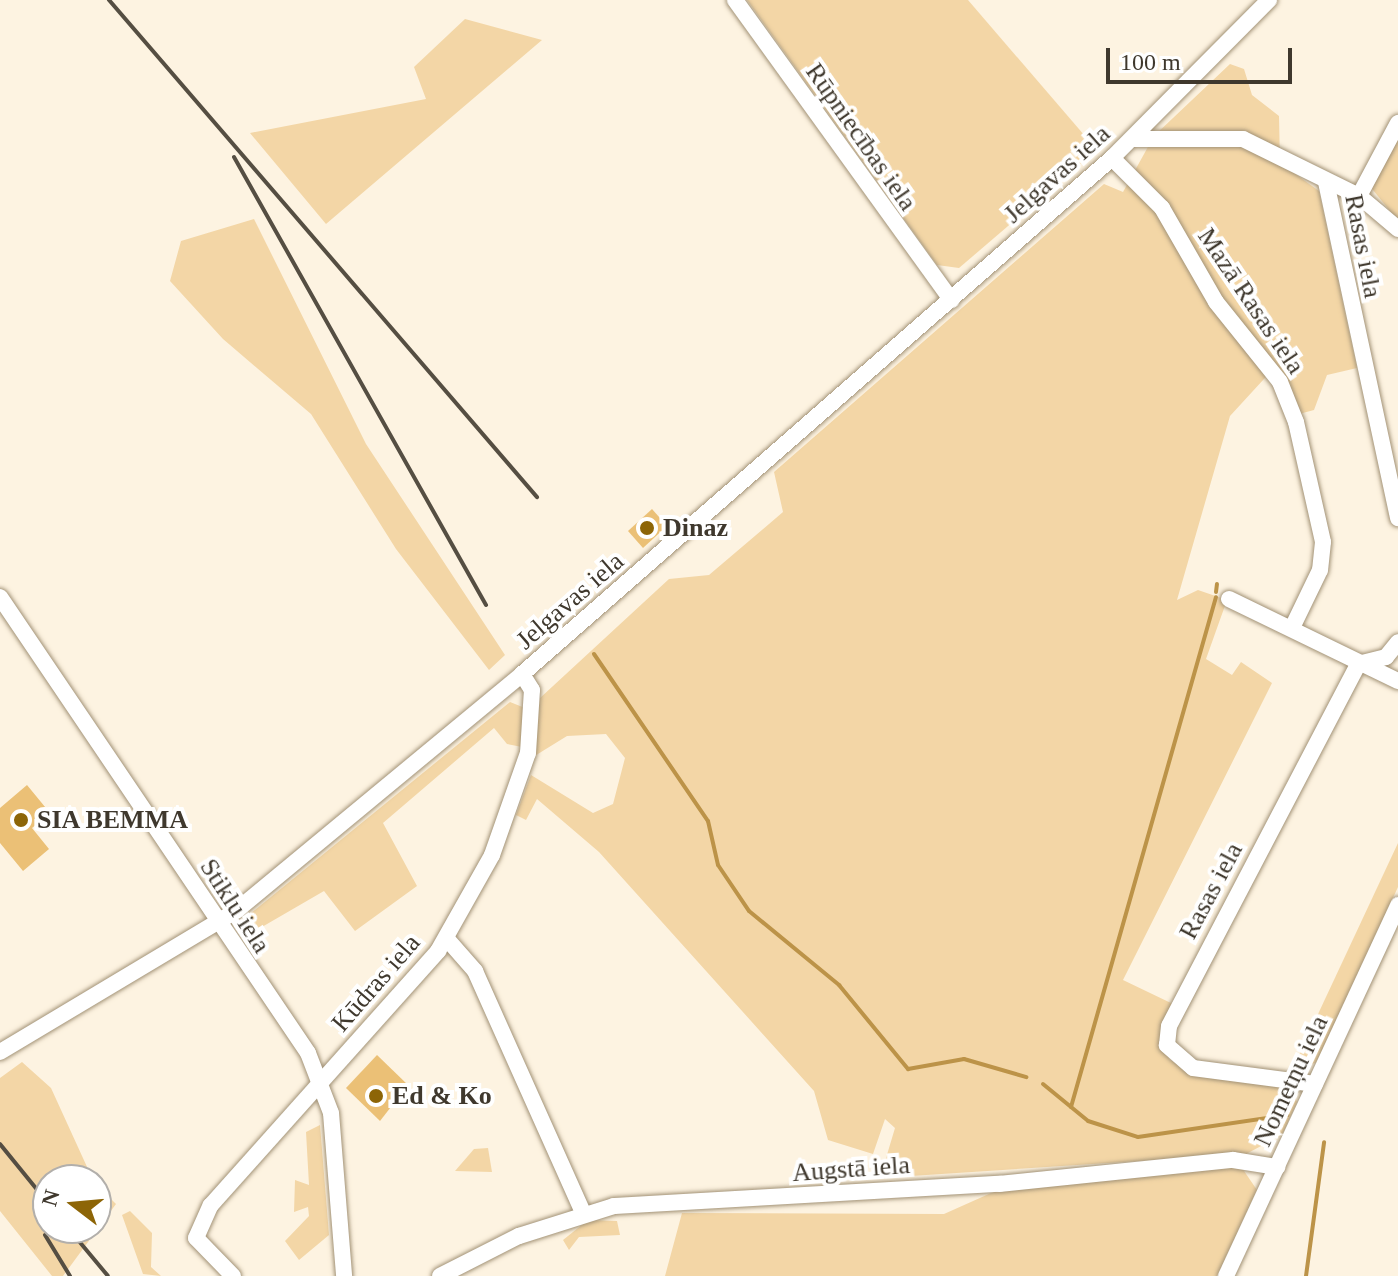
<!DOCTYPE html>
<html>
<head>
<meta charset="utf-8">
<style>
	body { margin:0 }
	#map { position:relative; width:1398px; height:1276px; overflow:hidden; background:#fdf3e1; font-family:Georgia,serif }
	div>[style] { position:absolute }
	.green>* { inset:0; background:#f3d6a6 }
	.stream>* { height:4px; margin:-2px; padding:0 2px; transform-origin:2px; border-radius:2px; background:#bc9348 }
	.building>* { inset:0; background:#ebc076 }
	.roads { filter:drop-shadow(0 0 2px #a29276) drop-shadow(0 0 2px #a29276) }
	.minor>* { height:16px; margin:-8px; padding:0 8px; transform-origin:8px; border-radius:8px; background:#fff }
	.rail>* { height:4px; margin:-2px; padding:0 2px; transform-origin:2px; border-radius:2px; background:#554e42 }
	.dots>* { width:22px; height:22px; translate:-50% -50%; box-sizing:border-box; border:4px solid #fff; border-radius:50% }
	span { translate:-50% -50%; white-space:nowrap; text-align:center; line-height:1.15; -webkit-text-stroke:8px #fff; paint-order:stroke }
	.street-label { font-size:26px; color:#3f382d }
	.poi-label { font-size:26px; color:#3f382d; font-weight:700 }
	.left { translate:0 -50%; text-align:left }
	.north { position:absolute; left:32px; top:1164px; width:80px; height:80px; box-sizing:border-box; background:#fff; border:2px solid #b2afab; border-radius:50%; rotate:286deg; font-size:22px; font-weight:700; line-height:32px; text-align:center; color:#3f382d }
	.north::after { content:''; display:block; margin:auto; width:28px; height:36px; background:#8d6507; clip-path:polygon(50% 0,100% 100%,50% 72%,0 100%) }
	.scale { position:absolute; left:1106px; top:48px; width:186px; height:36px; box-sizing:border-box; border:4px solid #3f382d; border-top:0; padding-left:10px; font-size:24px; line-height:28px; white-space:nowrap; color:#3f382d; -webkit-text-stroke:6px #fff; paint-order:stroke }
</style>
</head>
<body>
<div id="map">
	<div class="green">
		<i style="clip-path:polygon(747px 0,968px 0,1097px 150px,959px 268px,937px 265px)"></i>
		<i style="clip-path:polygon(465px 19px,542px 40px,326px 224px,250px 133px,426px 99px,414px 67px)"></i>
		<i style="clip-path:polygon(1230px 64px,1244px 69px,1252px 95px,1279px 116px,1280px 163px,1319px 191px,1357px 368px,1327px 375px,1314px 410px,1299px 414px,1275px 367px,1230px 416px,1177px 600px,1198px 590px,1227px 600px,1206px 659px,1232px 675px,1241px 662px,1272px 683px,1123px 980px,1173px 1004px,1163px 1049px,1170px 1060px,1192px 1072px,1292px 1089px,1297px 1102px,1282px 1135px,1246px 1154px,880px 1178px,895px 1128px,885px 1119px,873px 1154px,828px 1140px,814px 1091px,599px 852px,537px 799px,526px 820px,516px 815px,531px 775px,593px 813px,613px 804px,625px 758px,606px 734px,567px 736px,533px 757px,540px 698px,669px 579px,709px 575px,783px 512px,774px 472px,1104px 184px,1123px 192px,1154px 136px)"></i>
		<i style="clip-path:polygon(1398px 138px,1398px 221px,1369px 185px)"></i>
		<i style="clip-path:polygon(254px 219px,366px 444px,505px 655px,489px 670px,396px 549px,311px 414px,223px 339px,170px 281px,181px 241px)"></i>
		<i style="clip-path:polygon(510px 702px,525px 708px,522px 747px,507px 744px,494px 728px,383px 823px,417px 886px,355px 931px,324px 891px,255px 931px,245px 918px)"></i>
		<i style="clip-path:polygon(1398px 843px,1398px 887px,1317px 1062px,1290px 1074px)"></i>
		<i style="clip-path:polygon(22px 1062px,51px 1088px,93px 1180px,48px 1180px,48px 1228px,96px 1228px,96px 1184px,116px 1204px,63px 1276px,52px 1276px,0 1211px,0 1078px)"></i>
		<i style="clip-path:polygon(320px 1125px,329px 1235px,299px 1260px,285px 1241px,309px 1216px,308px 1207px,294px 1212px,295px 1180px,309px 1185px,306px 1132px)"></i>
		<i style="clip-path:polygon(488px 1148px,492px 1172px,455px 1171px,474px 1149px)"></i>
		<i style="clip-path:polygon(1227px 1165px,1242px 1168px,1257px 1190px,1217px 1276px,665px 1276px,682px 1213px,944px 1214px,1000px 1189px)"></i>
		<i style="clip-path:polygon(130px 1211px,152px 1233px,151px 1267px,161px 1276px,143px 1274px,122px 1215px)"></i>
		<i style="clip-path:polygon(588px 1220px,617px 1221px,620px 1235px,579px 1237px,569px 1250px,563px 1240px)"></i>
	</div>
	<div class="stream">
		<i style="left:1216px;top:592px;width:8px;rotate:-83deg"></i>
		<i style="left:594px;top:654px;width:202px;rotate:55.7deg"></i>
		<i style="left:708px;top:821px;width:45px;rotate:77.2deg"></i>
		<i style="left:718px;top:865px;width:55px;rotate:56deg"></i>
		<i style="left:749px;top:911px;width:117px;rotate:39.4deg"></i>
		<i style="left:839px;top:985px;width:109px;rotate:50.6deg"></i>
		<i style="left:908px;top:1069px;width:57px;rotate:-10.1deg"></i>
		<i style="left:964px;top:1059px;width:65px;rotate:16.2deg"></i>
		<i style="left:1043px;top:1084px;width:58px;rotate:39.4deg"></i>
		<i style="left:1088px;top:1121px;width:52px;rotate:17.7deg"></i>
		<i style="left:1138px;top:1137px;width:151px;rotate:-8.4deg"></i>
		<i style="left:1071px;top:1107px;width:530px;rotate:-74.13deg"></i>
		<i style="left:1306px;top:1276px;width:135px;rotate:-82.3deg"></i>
	</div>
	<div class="building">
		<i style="clip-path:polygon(652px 509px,667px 526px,643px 548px,628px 531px)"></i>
		<i style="clip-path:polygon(27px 785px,50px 813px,32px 828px,49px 849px,23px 871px,0 843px,0 808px)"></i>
		<i style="clip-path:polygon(377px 1055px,408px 1085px,380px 1121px,346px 1088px)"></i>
	</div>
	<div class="roads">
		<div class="minor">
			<i style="left:735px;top:0;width:370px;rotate:54.2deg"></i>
			<i style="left:1133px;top:139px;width:110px"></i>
			<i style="left:1243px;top:139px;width:129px;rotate:26.2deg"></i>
			<i style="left:1359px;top:196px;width:51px;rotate:40.2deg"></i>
			<i style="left:1112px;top:158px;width:71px;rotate:45deg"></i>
			<i style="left:1162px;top:208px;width:108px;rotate:60.1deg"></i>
			<i style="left:1216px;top:302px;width:102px;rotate:51.3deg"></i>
			<i style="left:1280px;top:382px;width:43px;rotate:68.2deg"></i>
			<i style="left:1296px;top:422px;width:123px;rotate:77.3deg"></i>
			<i style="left:1323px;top:542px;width:28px;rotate:96deg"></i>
			<i style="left:1320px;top:570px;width:64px;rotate:115.8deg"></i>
			<i style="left:1326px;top:182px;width:344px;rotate:77.9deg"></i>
			<i style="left:1359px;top:196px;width:83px;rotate:-61.9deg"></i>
			<i style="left:0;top:597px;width:550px;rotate:55.96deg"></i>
			<i style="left:308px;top:1053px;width:64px;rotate:69deg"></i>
			<i style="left:331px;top:1113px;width:164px;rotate:85.4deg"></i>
			<i style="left:1229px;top:599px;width:188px;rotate:25.9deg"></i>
			<i style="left:1358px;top:664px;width:29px;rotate:-14deg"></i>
			<i style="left:1386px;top:657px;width:19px;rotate:-51deg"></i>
			<i style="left:447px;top:939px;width:43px;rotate:48.8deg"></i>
			<i style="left:475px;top:971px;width:265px;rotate:65.9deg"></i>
			<i style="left:0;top:1052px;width:276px;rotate:-30.9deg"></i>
			<i style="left:237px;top:910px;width:370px;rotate:-39.6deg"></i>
			<i style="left:522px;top:674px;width:784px;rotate:-41.17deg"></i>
			<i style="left:1112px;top:158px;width:223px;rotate:-45.2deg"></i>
			<i style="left:1315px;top:1084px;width:123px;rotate:-172.5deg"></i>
			<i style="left:1193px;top:1068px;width:35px;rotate:-139deg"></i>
			<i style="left:1167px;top:1045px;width:19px;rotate:-84deg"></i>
			<i style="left:1169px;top:1026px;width:408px;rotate:-62.4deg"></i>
			<i style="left:233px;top:1276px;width:53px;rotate:-134.2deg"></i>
			<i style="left:196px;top:1238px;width:36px;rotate:-66deg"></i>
			<i style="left:211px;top:1205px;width:341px;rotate:-48.2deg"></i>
			<i style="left:438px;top:951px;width:110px;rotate:-60.6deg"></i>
			<i style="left:492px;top:855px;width:108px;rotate:-70.6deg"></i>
			<i style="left:528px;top:753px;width:63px;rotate:-86.4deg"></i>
			<i style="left:532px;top:690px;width:19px;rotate:-122deg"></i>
			<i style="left:440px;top:1276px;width:89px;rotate:-26.9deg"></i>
			<i style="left:519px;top:1236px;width:100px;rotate:-17.5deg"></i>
			<i style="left:614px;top:1206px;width:386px;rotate:-3.3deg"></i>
			<i style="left:999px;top:1184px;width:235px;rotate:-5.9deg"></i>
			<i style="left:1233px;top:1160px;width:45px;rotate:9deg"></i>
			<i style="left:1226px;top:1276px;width:409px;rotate:-65.1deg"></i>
		</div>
	</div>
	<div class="rail">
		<i style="left:109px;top:0;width:656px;rotate:49.27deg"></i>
		<i style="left:234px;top:157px;width:514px;rotate:60.64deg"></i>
		<i style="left:0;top:1144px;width:76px;rotate:50.9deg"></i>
		<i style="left:68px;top:1228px;width:62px;rotate:50.2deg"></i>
		<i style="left:45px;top:1235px;width:48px;rotate:58.6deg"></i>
	</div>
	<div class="dots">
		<i style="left:647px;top:528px;background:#8d6507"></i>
		<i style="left:21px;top:820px;background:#8d6507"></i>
		<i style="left:376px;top:1096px;background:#8d6507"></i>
	</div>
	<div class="street-label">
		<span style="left:861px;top:137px;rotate:55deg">Rūpniecības iela</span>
		<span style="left:1057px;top:174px;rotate:-42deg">Jelgavas iela</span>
		<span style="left:1363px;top:246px;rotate:79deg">Rasas iela</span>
		<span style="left:1251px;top:301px;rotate:56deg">Mazā Rasas iela</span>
		<span style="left:570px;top:601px;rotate:-41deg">Jelgavas iela</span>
		<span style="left:1211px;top:891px;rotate:-62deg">Rasas iela</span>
		<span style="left:235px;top:906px;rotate:57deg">Stiklu iela</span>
		<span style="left:376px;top:983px;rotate:-49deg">Kūdras iela</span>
		<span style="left:1291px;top:1081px;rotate:-65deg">Nometņu iela</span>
		<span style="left:851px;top:1169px;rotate:-4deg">Augstā iela</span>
	</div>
	<div class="poi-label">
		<span class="left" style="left:663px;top:528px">Dinaz</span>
		<span class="left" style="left:37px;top:820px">SIA BEMMA</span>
		<span class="left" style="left:392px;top:1096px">Ed &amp; Ko</span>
	</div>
	<div class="north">N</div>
	<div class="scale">100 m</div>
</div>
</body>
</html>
